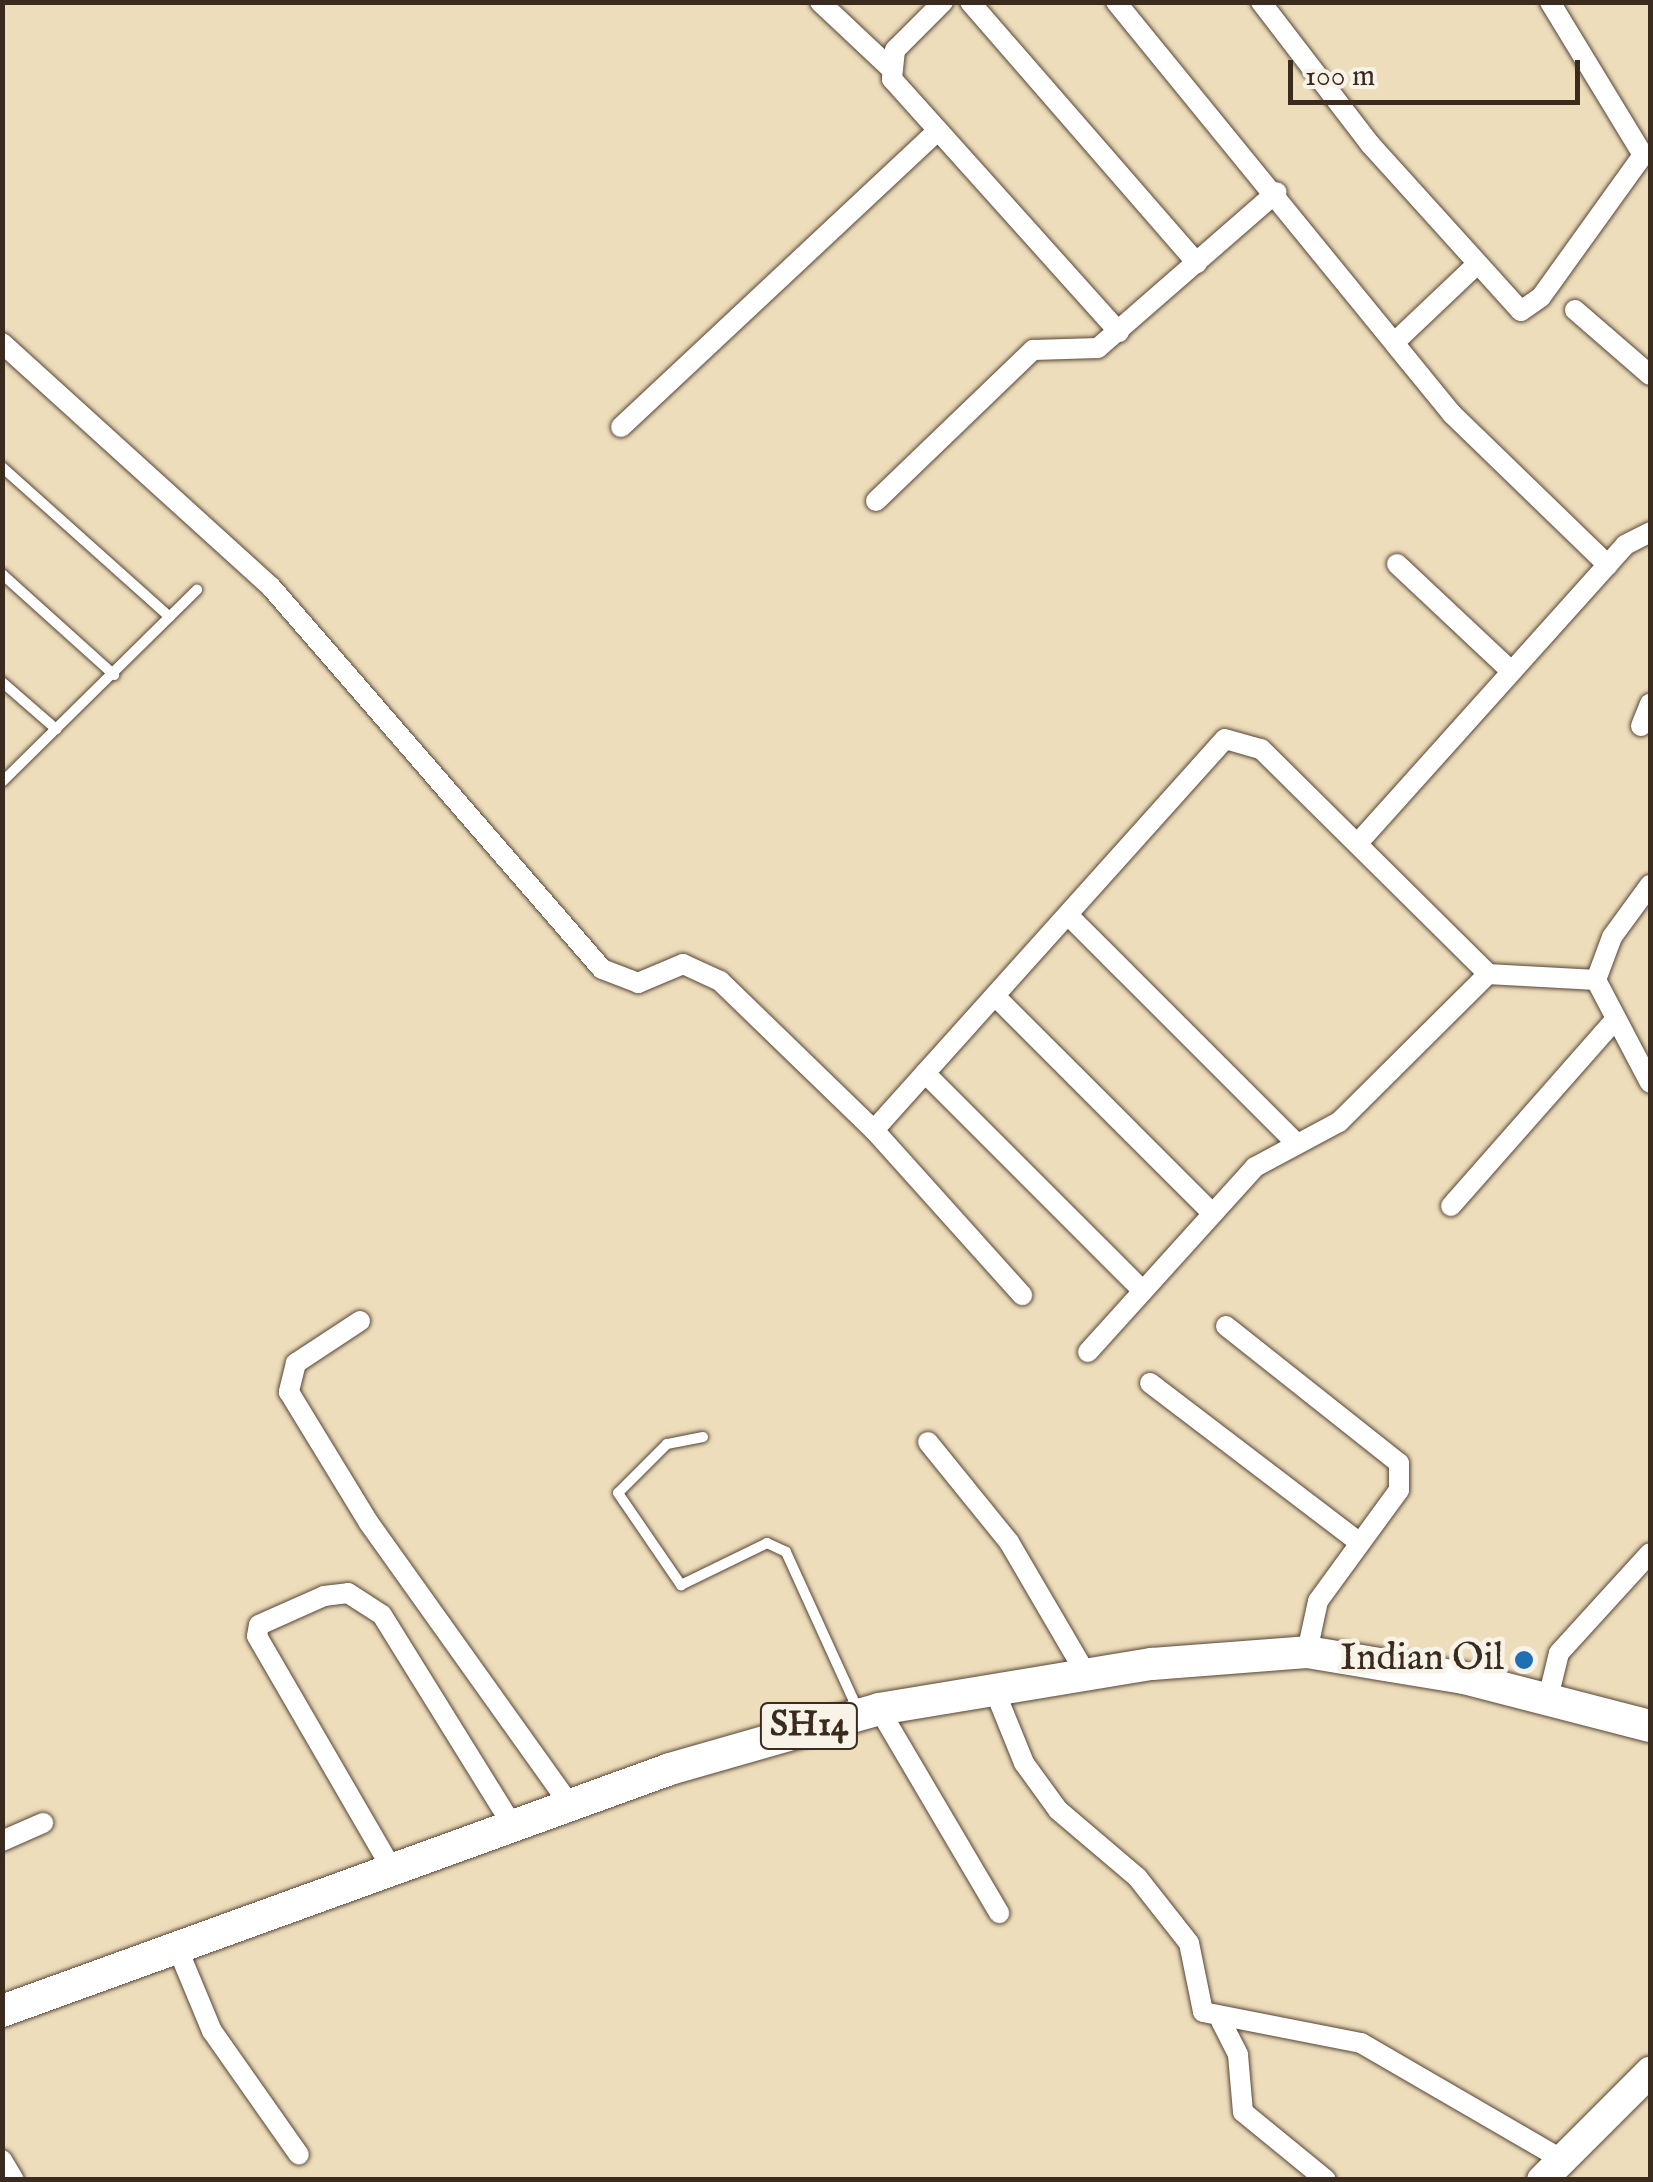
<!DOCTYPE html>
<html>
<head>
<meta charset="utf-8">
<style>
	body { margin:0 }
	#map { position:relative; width:1653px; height:2182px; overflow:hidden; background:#edb; font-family:"IM FELL English",serif }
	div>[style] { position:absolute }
	.roads { filter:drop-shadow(0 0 2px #564536) drop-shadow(0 0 2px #564536) }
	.lane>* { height:10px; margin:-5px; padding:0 5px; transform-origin:5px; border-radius:5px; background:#fff }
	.street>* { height:20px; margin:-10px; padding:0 10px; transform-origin:10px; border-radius:10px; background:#fff }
	.secondary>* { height:30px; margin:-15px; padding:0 15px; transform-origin:15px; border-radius:15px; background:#fff }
	.primary>* { height:32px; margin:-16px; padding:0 16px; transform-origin:16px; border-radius:16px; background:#fff }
	.dots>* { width:28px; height:28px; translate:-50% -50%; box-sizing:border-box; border:5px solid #f7f3e8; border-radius:50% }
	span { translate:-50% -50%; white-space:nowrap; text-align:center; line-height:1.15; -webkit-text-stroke:9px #f7f3e8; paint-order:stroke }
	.shield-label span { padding:2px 8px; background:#f7f3e8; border:2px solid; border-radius:8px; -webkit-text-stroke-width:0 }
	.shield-label { font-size:35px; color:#3b2a1e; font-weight:700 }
	.poi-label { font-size:38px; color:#3b2a1e }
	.right { translate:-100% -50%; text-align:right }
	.frame { position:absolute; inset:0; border:5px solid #3b2a1e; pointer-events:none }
	.scale { position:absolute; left:1288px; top:60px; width:292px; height:45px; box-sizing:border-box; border:5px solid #3b2a1e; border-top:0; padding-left:12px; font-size:30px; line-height:35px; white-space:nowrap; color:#3b2a1e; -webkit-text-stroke:8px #f7f3e8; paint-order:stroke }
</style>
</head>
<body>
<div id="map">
	<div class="roads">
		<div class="lane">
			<i style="left:2px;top:467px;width:225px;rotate:41.8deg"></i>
			<i style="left:2px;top:574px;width:151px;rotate:42deg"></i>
			<i style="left:2px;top:682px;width:72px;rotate:41deg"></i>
			<i style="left:2px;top:782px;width:274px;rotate:-44.6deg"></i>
			<i style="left:703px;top:1437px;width:37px;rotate:169deg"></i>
			<i style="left:667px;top:1444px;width:69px;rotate:135deg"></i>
			<i style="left:618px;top:1493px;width:112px;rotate:55.6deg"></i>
			<i style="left:681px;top:1585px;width:96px;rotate:-26deg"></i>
			<i style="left:767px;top:1543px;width:21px;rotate:25deg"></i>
			<i style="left:786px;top:1552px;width:171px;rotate:65.5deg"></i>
		</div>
		<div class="street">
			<i style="left:820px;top:2px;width:96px;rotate:43.3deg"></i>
			<i style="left:943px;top:2px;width:68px;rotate:135deg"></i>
			<i style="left:895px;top:50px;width:29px;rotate:96deg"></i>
			<i style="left:892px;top:79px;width:340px;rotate:48.1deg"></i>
			<i style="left:970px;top:2px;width:346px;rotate:49deg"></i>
			<i style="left:1116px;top:2px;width:532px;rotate:50.8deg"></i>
			<i style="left:1452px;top:414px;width:217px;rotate:44.1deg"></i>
			<i style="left:1261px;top:2px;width:179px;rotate:52.5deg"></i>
			<i style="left:1370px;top:144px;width:225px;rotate:47.9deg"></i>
			<i style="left:1521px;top:311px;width:24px;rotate:-35deg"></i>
			<i style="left:1541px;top:297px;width:175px;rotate:-54.3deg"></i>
			<i style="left:1643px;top:155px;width:179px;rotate:-121.3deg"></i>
			<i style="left:1575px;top:310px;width:99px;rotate:40.9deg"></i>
			<i style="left:1396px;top:341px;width:109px;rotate:-43.5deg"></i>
			<i style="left:2px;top:343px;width:363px;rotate:42.2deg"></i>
			<i style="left:271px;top:587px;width:505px;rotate:49.09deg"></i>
			<i style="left:602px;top:969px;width:39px;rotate:21deg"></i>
			<i style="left:638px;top:983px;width:49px;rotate:-22.9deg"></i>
			<i style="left:683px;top:964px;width:41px;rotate:24.7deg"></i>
			<i style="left:720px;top:981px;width:214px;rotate:44.1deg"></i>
			<i style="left:874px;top:1130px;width:222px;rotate:48.1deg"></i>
			<i style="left:621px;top:427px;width:434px;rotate:-43.1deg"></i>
			<i style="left:876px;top:501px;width:218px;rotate:-43.9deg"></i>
			<i style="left:1033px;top:350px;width:65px;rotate:-1.8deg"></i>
			<i style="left:1098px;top:348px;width:237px;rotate:-41.1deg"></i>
			<i style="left:1397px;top:564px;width:156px;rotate:43.2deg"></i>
			<i style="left:1641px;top:726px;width:24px;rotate:-68deg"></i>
			<i style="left:1358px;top:843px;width:400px;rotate:-48.1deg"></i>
			<i style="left:1625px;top:545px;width:28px;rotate:-27deg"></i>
			<i style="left:1650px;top:885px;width:64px;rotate:126.2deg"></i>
			<i style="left:1612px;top:937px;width:46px;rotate:110.4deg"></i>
			<i style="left:1596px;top:980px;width:116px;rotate:62.3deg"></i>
			<i style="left:1068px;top:915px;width:322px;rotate:45deg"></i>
			<i style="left:995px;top:996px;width:308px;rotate:45deg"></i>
			<i style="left:925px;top:1073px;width:308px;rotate:45deg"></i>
			<i style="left:874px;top:1130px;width:525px;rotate:-48.09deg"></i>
			<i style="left:1225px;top:739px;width:37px;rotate:16deg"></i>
			<i style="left:1261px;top:749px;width:320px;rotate:44.7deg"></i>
			<i style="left:1451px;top:1206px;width:245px;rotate:-48.6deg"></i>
			<i style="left:360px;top:1321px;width:77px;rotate:146.7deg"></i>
			<i style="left:296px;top:1363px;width:30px;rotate:104deg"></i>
			<i style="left:289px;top:1392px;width:153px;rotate:58.6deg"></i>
			<i style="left:369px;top:1523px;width:346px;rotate:54.5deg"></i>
			<i style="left:1226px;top:1326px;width:221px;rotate:38.4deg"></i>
			<i style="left:1399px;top:1463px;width:27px;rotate:90deg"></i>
			<i style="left:1399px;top:1490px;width:137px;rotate:126.1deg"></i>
			<i style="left:1318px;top:1601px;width:52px;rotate:102.2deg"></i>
			<i style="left:1088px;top:1352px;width:249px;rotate:-47.9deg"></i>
			<i style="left:1255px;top:1167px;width:95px;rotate:-28.2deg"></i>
			<i style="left:1339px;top:1122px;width:210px;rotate:-44.8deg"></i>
			<i style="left:1488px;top:974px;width:108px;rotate:3.2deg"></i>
			<i style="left:1150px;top:1383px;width:263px;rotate:37.3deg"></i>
			<i style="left:928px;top:1442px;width:129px;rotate:51deg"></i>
			<i style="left:1009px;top:1542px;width:153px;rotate:59.7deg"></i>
			<i style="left:994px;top:1689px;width:80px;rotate:67.9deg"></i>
			<i style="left:1024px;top:1763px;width:58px;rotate:54.1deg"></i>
			<i style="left:1058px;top:1810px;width:104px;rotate:40.3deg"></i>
			<i style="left:1137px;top:1877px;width:84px;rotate:51.8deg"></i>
			<i style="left:1189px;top:1943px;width:70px;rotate:78.5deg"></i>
			<i style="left:1203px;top:2012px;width:161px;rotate:11.1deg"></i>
			<i style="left:1361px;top:2043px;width:229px;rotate:30.1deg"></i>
			<i style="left:1548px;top:1698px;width:46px;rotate:-76.3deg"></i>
			<i style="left:1559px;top:1653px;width:135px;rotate:-47.7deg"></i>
			<i style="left:879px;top:1709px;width:237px;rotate:59.5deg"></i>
			<i style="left:2px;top:1841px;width:45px;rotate:-23.7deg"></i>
			<i style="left:392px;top:1869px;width:269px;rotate:-120.1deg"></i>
			<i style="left:257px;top:1636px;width:11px;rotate:-80deg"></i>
			<i style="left:259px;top:1625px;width:71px;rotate:-24deg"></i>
			<i style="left:324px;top:1596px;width:24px;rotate:-7deg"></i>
			<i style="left:348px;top:1593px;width:40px;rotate:32.9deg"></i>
			<i style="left:382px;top:1615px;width:248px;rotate:58.2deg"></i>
			<i style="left:177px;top:1947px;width:91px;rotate:67.4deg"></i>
			<i style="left:212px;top:2031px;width:151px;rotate:54.9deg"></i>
			<i style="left:1221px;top:2021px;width:38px;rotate:63deg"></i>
			<i style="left:1238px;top:2055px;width:57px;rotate:85deg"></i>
			<i style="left:1243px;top:2112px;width:107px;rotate:39.3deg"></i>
			<i style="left:2px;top:2160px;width:23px;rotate:59deg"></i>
		</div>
		<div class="secondary">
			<i style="left:1542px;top:2180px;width:153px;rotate:-45deg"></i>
		</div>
		<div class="primary">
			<i style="left:2px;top:2011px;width:710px;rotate:-19.91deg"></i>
			<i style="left:670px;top:1769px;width:217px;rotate:-16deg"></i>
			<i style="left:879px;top:1709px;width:277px;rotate:-9.4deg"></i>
			<i style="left:1152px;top:1664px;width:155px;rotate:-4.4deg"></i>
			<i style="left:1307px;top:1652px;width:159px;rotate:9.4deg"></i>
			<i style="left:1464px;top:1678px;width:192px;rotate:14.5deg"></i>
		</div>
	</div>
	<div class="dots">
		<i style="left:1524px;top:1660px;background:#1f6fb2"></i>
	</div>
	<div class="shield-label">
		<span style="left:809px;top:1726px">SH14</span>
	</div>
	<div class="poi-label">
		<span class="right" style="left:1504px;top:1660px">Indian Oil</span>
	</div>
	<div class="frame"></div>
	<div class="scale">100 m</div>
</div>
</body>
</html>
